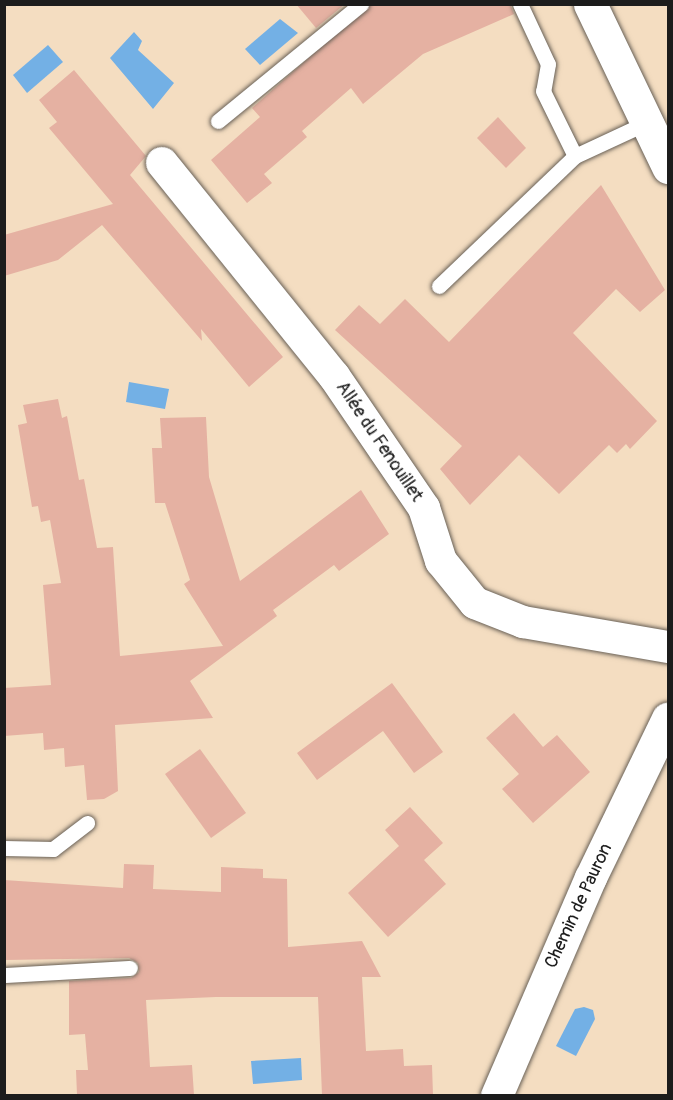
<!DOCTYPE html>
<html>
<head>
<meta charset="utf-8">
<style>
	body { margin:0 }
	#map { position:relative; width:673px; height:1100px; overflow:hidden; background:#f4ddc1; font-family:Pangolin,sans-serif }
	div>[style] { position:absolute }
	.water>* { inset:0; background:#73b0e5 }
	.building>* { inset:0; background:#e5b1a2 }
	.roads { filter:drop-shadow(0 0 2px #686056) drop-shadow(0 0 2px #686056) }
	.service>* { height:15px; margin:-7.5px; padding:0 7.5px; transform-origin:7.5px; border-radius:7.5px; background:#fff }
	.minor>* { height:32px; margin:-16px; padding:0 16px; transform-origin:16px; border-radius:16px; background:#fff }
	.tertiary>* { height:33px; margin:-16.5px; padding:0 16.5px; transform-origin:16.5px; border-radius:16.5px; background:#fff }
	span { translate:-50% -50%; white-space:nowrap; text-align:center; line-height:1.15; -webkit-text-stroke:4.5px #fff; paint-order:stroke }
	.street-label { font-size:18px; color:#1c1c1c }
	.frame { position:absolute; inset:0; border:6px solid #1c1c1c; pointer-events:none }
</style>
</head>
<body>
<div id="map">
	<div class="water">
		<i style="clip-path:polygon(280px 19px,298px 33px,260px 65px,245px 49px)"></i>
		<i style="clip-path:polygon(134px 32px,142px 41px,138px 50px,174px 83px,153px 109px,110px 58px)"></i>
		<i style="clip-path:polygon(48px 45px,63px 62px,27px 93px,13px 75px)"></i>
		<i style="clip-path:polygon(129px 382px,169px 389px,165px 409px,126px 402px)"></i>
		<i style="clip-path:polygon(584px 1007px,593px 1010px,595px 1019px,576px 1056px,556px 1046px,575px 1009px)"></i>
		<i style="clip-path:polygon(301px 1058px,302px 1080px,253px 1084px,251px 1061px)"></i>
	</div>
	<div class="building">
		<i style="clip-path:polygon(296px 4px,345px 4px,316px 28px)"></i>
		<i style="clip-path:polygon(370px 4px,510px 4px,514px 14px,423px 54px,363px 104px,351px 88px,302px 131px,307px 137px,264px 174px,272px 183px,247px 203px,211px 160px,260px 117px,252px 108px)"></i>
		<i style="clip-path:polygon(74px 70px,146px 156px,130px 175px,283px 357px,249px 387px,201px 329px,202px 341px,102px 225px,58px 260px,4px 276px,4px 235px,113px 204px,49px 128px,57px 122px,39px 100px)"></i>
		<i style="clip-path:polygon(498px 117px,526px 148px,506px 168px,477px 138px)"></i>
		<i style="clip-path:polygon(601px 185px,665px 290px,640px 312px,616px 289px,573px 333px,657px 421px,630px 449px,626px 444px,617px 453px,609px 445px,559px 494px,519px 455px,470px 505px,440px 469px,462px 446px,335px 330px,359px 305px,380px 324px,405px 299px,449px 342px)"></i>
		<i style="clip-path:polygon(58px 399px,62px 418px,67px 416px,79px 480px,84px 479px,97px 548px,113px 547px,120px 656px,223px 646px,184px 584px,190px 580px,165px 503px,155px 503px,152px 448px,162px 448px,160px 418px,206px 417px,209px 477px,240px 581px,361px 490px,389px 534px,339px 571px,334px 565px,273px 610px,277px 616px,190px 681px,213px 718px,115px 725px,118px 791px,104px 799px,87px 800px,84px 765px,65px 767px,64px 748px,44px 750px,43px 733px,4px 736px,4px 688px,51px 685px,43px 585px,61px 583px,50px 520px,41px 522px,38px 506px,32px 507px,18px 425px,27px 423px,23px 405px)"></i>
		<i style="clip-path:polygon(392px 683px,443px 752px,414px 773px,383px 731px,317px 780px,297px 753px)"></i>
		<i style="clip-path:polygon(514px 713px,543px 747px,557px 735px,590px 772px,533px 823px,502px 789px,519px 774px,486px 738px)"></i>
		<i style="clip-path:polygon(200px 749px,246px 813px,211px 838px,165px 774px)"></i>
		<i style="clip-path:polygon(410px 807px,443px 843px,424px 860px,446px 884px,388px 937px,348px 893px,399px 846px,385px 830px)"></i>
		<i style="clip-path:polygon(124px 864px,154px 865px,153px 889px,221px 892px,221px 867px,263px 869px,263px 878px,287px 879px,288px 947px,362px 941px,381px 977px,362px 977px,366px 1051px,403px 1049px,404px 1066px,432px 1065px,433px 1095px,322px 1095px,318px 997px,216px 997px,146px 1000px,150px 1067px,192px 1065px,194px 1095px,77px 1095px,76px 1070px,88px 1070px,85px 1034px,69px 1035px,69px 981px,131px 978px,139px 972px,138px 963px,129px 958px,4px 960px,4px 880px,123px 888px)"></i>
	</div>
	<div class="roads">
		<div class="service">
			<i style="left:520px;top:4px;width:66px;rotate:65deg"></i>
			<i style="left:548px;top:64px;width:27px;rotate:100deg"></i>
			<i style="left:543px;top:91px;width:72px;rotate:63.8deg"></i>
			<i style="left:218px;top:121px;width:185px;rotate:-39.3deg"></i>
			<i style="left:439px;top:286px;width:188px;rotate:-43.7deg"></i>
			<i style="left:575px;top:156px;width:78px;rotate:-24.9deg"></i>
			<i style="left:4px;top:848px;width:49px;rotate:1.2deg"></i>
			<i style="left:53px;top:849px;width:43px;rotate:-37.4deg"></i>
			<i style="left:4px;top:975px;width:126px;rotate:-3.2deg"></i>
		</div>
		<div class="minor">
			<i style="left:162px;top:163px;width:274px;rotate:51.1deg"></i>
			<i style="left:334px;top:376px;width:160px;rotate:55.7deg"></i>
			<i style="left:424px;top:508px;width:56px;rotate:72.2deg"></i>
			<i style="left:441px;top:561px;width:54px;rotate:51deg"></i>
			<i style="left:475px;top:603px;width:52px;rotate:21.6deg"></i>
			<i style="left:523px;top:622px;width:147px;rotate:9.8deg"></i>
			<i style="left:497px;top:1096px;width:237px;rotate:-66.7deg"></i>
			<i style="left:591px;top:878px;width:177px;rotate:-64.2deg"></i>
		</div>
		<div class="tertiary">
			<i style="left:590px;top:4px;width:181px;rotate:64.4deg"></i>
		</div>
	</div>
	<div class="street-label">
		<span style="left:379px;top:442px;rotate:56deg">Allée du Fenouillet</span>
		<span style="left:579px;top:906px;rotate:-65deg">Chemin de Pauron</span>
	</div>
	<div class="frame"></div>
</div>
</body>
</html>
